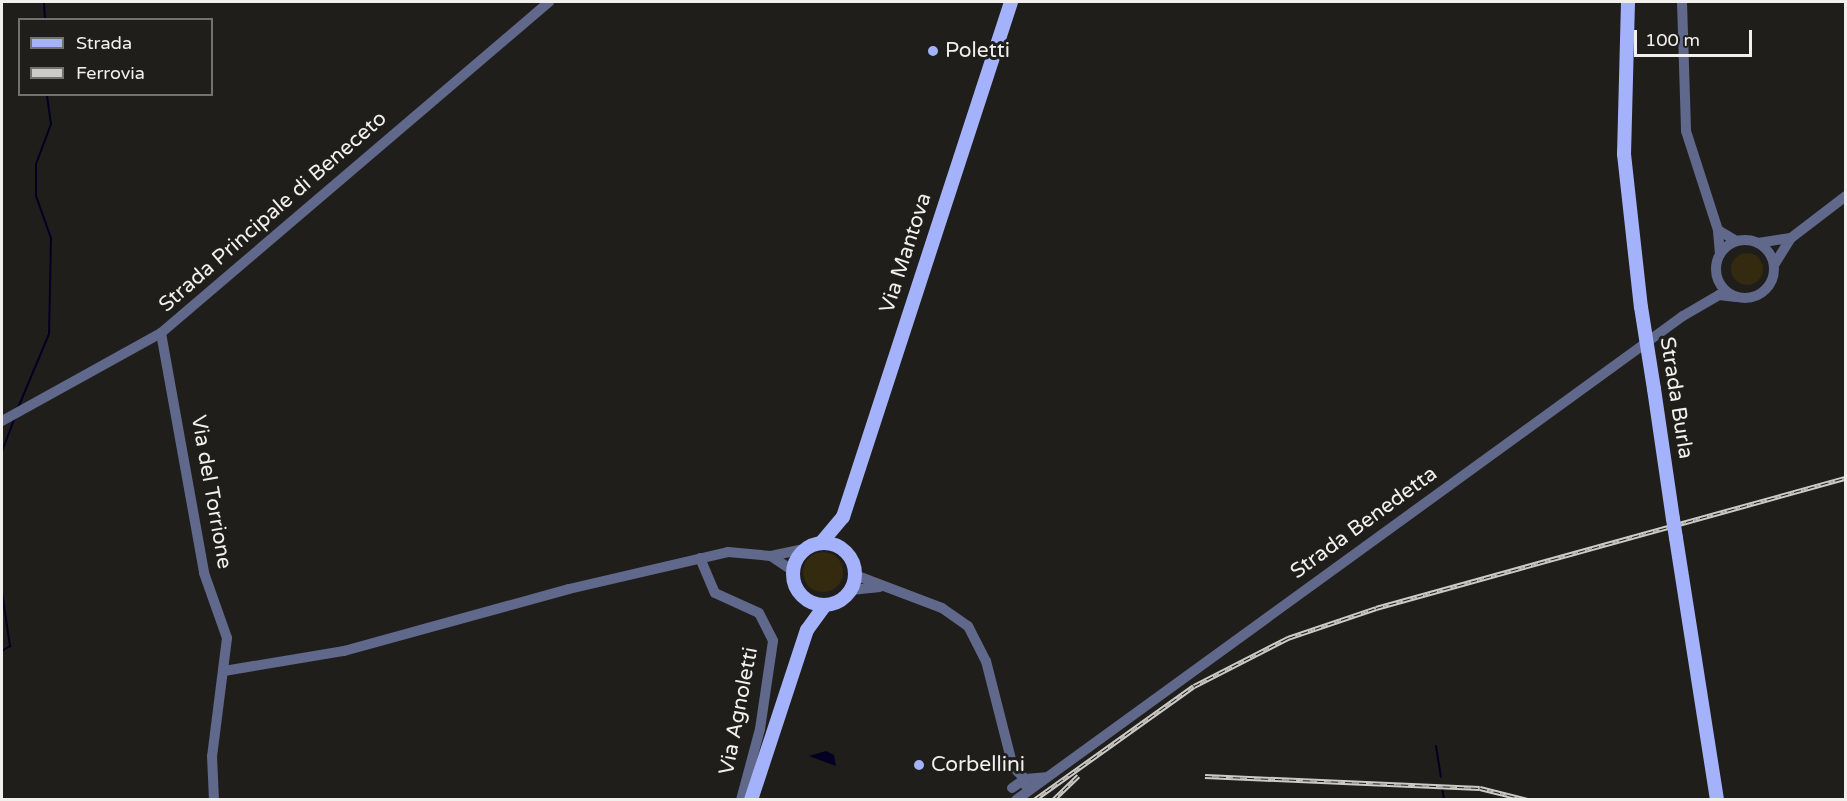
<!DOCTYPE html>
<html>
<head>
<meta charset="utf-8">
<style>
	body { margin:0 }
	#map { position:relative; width:1847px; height:801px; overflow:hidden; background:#1f1e1b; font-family:"Varela Round",sans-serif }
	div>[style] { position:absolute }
	.green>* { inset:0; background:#342a10 }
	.round { border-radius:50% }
	.water>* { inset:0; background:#030021 }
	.stream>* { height:2px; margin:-1px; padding:0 1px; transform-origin:1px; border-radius:1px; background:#030021 }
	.minor>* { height:10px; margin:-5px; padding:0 5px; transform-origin:5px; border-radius:5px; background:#60688b }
	.minor>.ring { margin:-5px; padding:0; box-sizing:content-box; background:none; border:10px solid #60688b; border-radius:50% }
	.major>* { height:14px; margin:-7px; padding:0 7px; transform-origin:7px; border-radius:7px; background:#a4b2fb }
	.major>.ring { margin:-7px; padding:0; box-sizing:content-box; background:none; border:14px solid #a4b2fb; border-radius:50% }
	.rail>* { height:4.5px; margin-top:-2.25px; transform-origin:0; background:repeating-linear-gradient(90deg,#1f1e1b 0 7px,#cccbc8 0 14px); box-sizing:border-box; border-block:2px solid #cccbc8 }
	.major-bridge>* { height:14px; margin:-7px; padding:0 7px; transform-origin:7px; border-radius:7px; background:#a4b2fb }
	.dots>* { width:16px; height:16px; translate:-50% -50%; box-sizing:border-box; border:3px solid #1f1e1b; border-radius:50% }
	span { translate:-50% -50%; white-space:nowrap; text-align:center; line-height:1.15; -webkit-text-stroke:6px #1f1e1b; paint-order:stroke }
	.poi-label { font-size:21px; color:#f1f0ed }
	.left { translate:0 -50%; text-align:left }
	.street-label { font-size:21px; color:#f1f0ed }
	.frame { position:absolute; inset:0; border:3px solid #f1f0ed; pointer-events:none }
	.legend { position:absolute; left:18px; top:18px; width:195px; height:78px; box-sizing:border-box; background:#1f1e1b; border:2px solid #73726f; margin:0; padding:8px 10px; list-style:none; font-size:18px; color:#f1f0ed }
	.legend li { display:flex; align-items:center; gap:12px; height:30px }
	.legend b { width:30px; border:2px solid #73726f }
	.scale { position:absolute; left:1634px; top:30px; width:118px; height:27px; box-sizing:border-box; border:3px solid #f1f0ed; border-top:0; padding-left:8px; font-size:18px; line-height:21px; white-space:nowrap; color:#f1f0ed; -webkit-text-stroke:4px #1f1e1b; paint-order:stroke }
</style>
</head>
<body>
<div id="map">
	<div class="green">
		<i class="round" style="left:1731px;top:253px;width:32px;height:32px"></i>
		<i class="round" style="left:803px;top:552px;width:40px;height:40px"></i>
	</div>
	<div class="water">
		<i style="clip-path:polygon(826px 751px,834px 755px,836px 766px,809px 756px)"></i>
	</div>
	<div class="stream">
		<i style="left:44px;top:2px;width:18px;rotate:87deg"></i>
		<i style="left:18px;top:408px;width:80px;rotate:-67.3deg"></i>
		<i style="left:49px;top:334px;width:96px;rotate:-88.8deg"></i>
		<i style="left:51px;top:238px;width:45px;rotate:-109.7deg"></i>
		<i style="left:36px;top:196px;width:32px;rotate:-90deg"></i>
		<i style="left:36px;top:164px;width:43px;rotate:-69.4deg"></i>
		<i style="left:51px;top:124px;width:30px;rotate:-98deg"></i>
		<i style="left:2px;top:451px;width:34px;rotate:-69deg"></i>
		<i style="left:2px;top:592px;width:55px;rotate:81.6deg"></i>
		<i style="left:10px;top:646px;width:9px;rotate:148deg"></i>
		<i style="left:1436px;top:746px;width:31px;rotate:81deg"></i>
		<i style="left:1442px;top:787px;width:13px;rotate:81deg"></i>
	</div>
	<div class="minor">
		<i style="left:1682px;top:2px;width:129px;rotate:88.2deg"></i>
		<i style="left:1686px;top:131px;width:104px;rotate:72.1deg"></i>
		<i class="ring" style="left:1716px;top:240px;width:48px;height:48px"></i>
		<i style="left:1758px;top:243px;width:33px;rotate:-9deg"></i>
		<i style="left:1720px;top:254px;width:24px;rotate:-95deg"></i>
		<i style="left:1718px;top:230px;width:21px;rotate:31deg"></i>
		<i style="left:1774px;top:265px;width:32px;rotate:-58deg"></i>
		<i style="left:1791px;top:238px;width:69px;rotate:-37.4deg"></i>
		<i style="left:161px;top:333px;width:244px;rotate:79.8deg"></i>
		<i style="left:204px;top:573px;width:69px;rotate:70.5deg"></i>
		<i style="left:227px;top:638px;width:119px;rotate:97.2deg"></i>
		<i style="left:212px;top:756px;width:44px;rotate:87.4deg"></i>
		<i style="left:2px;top:421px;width:182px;rotate:-29deg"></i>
		<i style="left:161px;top:333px;width:510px;rotate:-40.47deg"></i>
		<i style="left:771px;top:556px;width:27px;rotate:34deg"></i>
		<i style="left:700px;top:558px;width:38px;rotate:67deg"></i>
		<i style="left:715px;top:593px;width:48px;rotate:24.4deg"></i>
		<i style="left:759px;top:613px;width:31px;rotate:63deg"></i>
		<i style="left:773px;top:641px;width:89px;rotate:98.4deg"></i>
		<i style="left:760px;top:729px;width:73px;rotate:105deg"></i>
		<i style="left:855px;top:575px;width:93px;rotate:20.8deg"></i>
		<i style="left:942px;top:608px;width:32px;rotate:35deg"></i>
		<i style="left:968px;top:626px;width:39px;rotate:63deg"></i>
		<i style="left:986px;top:661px;width:109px;rotate:75.7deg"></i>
		<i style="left:1013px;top:767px;width:17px;rotate:45deg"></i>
		<i style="left:1025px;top:779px;width:21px;rotate:-5deg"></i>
		<i style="left:851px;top:590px;width:29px;rotate:-6deg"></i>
		<i style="left:224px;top:671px;width:122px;rotate:-9.5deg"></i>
		<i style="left:344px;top:651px;width:233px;rotate:-15.4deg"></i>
		<i style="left:569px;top:589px;width:163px;rotate:-13.1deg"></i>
		<i style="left:728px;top:552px;width:43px;rotate:5.3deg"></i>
		<i style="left:771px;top:556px;width:35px;rotate:-12deg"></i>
		<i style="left:1012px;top:788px;width:16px;rotate:-35deg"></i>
		<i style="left:1025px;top:779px;width:6px;rotate:90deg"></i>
		<i style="left:1016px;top:800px;width:824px;rotate:-35.97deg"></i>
		<i style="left:1683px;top:316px;width:42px;rotate:-30.3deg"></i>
		<i style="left:1719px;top:295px;width:17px;rotate:7deg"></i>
	</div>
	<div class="major">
		<i style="left:1628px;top:2px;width:152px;rotate:91.5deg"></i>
		<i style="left:1624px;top:154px;width:154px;rotate:83.7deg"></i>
		<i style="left:1654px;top:389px;width:131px;rotate:81.7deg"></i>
		<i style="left:1676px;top:538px;width:265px;rotate:81.1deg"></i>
		<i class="ring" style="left:793px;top:543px;width:48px;height:48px"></i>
		<i style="left:821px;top:543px;width:34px;rotate:-50deg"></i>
		<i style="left:843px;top:517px;width:542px;rotate:-71.93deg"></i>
		<i style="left:751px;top:800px;width:179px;rotate:-71.8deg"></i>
		<i style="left:807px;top:630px;width:31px;rotate:-54deg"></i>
	</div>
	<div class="rail">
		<i style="left:1205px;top:776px;width:275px;rotate:2.5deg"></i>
		<i style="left:1480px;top:788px;width:49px;rotate:14deg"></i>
		<i style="left:1034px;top:800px;width:196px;rotate:-35.5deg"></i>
		<i style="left:1194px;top:686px;width:106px;rotate:-27.1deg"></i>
		<i style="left:1288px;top:638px;width:93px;rotate:-18.8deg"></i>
		<i style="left:1376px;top:608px;width:488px;rotate:-15.5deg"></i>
		<i style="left:1053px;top:800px;width:35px;rotate:-44deg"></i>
	</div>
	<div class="major-bridge">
		<i style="left:1641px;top:307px;width:83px;rotate:81deg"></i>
		<i style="left:1673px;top:519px;width:19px;rotate:81deg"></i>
	</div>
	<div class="dots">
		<i style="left:933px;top:51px;background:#a3b2fd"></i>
		<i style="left:919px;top:765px;background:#a3b2fd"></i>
	</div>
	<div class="poi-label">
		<span class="left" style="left:945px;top:51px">Poletti</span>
		<span class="left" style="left:931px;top:765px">Corbellini</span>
	</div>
	<div class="street-label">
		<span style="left:273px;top:212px;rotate:-41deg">Strada Principale di Beneceto</span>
		<span style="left:906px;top:253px;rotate:-72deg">Via Mantova</span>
		<span style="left:1676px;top:398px;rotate:81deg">Strada Burla</span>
		<span style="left:211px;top:492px;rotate:80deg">Via del Torrione</span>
		<span style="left:1364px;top:523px;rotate:-36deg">Strada Benedetta</span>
		<span style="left:739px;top:711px;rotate:-79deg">Via Agnoletti</span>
	</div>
	<div class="frame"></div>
	<ul class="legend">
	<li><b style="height:8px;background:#a4b2fb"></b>Strada</li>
	<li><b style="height:8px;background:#cccbc8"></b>Ferrovia</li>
	</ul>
	<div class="scale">100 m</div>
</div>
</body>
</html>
